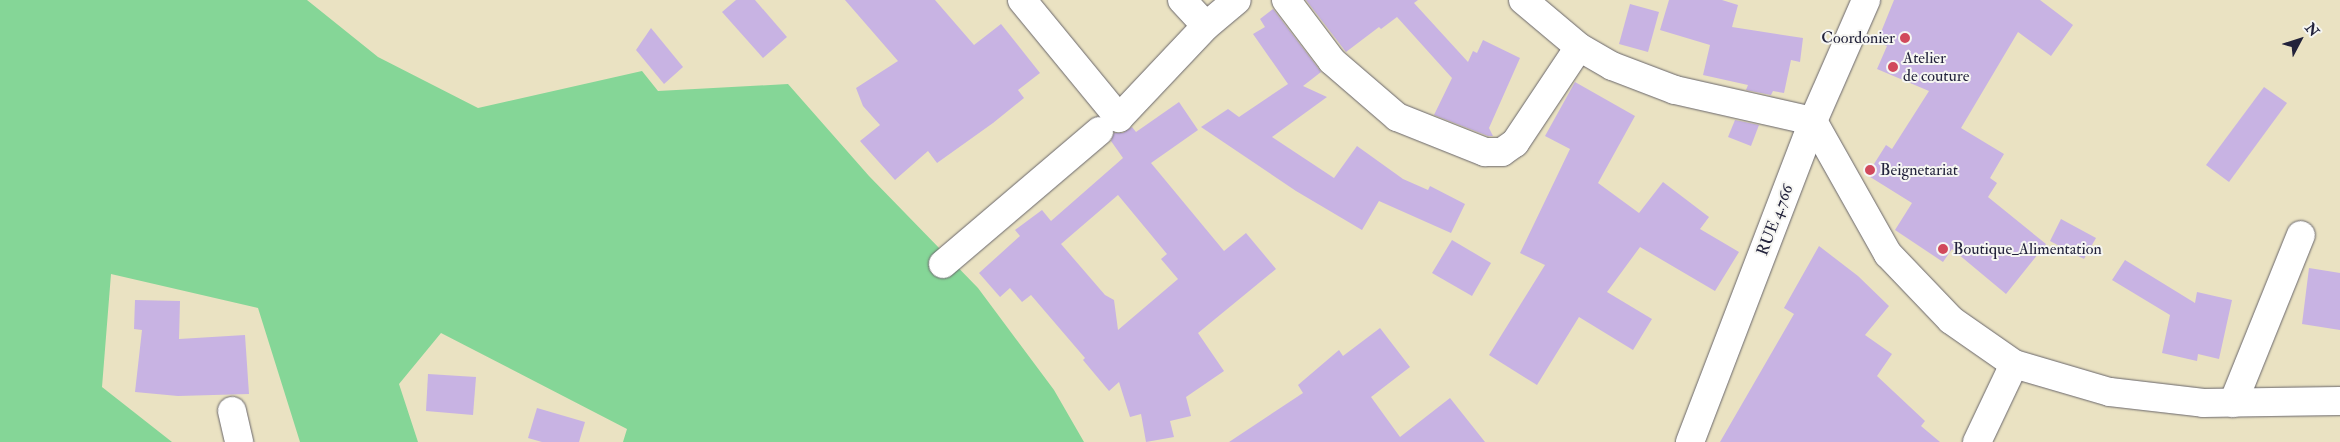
<!DOCTYPE html>
<html>
<head>
<meta charset="utf-8">
<style>
	body { margin:0 }
	#map { position:relative; width:2340px; height:442px; overflow:hidden; background:#eae2c2; font-family:"IM FELL Double Pica",serif }
	div>[style] { position:absolute }
	.green>* { inset:0; background:#85d697 }
	.building>* { inset:0; background:#c8b3e3 }
	.roads { filter:drop-shadow(0 0 1px #68656a) drop-shadow(0 0 1px #68656a) }
	.minor>* { height:28px; margin:-14px; padding:0 14px; transform-origin:14px; border-radius:14px; background:#fff }
	.dots>* { width:14px; height:14px; translate:-50% -50%; box-sizing:border-box; border:2px solid #f6f6f2; border-radius:50% }
	span { translate:-50% -50%; white-space:nowrap; text-align:center; line-height:1.15; -webkit-text-stroke:4px #f6f6f2; paint-order:stroke }
	.poi-label { font-size:16px; color:#22223b }
	.right { translate:-100% -50%; text-align:right }
	.left { translate:0 -50%; text-align:left }
	.street-label { font-size:16px; color:#22223b }
	.north { position:absolute; left:2275px; top:15px; width:50px; height:50px; -webkit-text-stroke:4px #f6f6f2; paint-order:stroke; rotate:50deg; font-size:14px; font-weight:700; line-height:20px; text-align:center; color:#22223b }
	.north::after { content:''; display:block; margin:auto; width:18px; height:22px; background:#22223b; clip-path:polygon(50% 0,100% 100%,50% 72%,0 100%) }
</style>
</head>
<body>
<div id="map">
	<div class="green">
		<i style="clip-path:polygon(0 0,307px 0,378px 57px,478px 108px,642px 71px,658px 91px,788px 84px,869px 176px,978px 288px,1054px 390px,1084px 442px,623px 442px,627px 429px,441px 333px,399px 384px,418px 442px,300px 442px,258px 308px,111px 274px,102px 387px,172px 442px,0 442px)"></i>
	</div>
	<div class="building">
		<i style="clip-path:polygon(736px 0,755px 0,787px 37px,763px 58px,722px 12px)"></i>
		<i style="clip-path:polygon(845px 0,935px 0,974px 45px,1001px 24px,1040px 73px,1018px 90px,1024px 98px,993px 123px,937px 163px,928px 151px,895px 180px,860px 141px,880px 125px,863px 106px,856px 88px,898px 61px)"></i>
		<i style="clip-path:polygon(1306px 0,1418px 0,1414px 3px,1468px 62px,1473px 51px,1477px 53px,1483px 40px,1520px 58px,1489px 128px,1493px 136px,1488px 136px,1434px 115px,1452px 78px,1397px 17px,1381px 29px,1379px 27px,1346px 52px)"></i>
		<i style="clip-path:polygon(1669px 0,1722px 0,1738px 5px,1732px 27px,1803px 38px,1800px 62px,1791px 60px,1784px 93px,1773px 91px,1771px 95px,1746px 90px,1748px 85px,1703px 75px,1710px 45px,1660px 30px)"></i>
		<i style="clip-path:polygon(1894px 0,2040px 0,2073px 25px,2051px 56px,2018px 32px,1961px 128px,2004px 154px,1990px 178px,1997px 183px,1988px 197px,2046px 244px,2006px 294px,1952px 249px,1943px 262px,1895px 230px,1912px 203px,1867px 175px,1886px 145px,1892px 149px,1929px 91px,1877px 69px,1887px 46px,1877px 42px)"></i>
		<i style="clip-path:polygon(1630px 4px,1659px 12px,1648px 52px,1619px 44px)"></i>
		<i style="clip-path:polygon(1273px 9px,1321px 72px,1303px 86px,1327px 97px,1272px 137px,1334px 178px,1357px 146px,1403px 179px,1428px 190px,1430px 186px,1465px 204px,1451px 233px,1379px 201px,1362px 230px,1296px 191px,1201px 127px,1228px 109px,1239px 117px,1288px 84px,1253px 34px,1265px 27px,1260px 19px)"></i>
		<i style="clip-path:polygon(651px 28px,683px 67px,664px 84px,636px 50px)"></i>
		<i style="clip-path:polygon(1575px 82px,1635px 116px,1598px 183px,1639px 213px,1663px 182px,1709px 217px,1700px 229px,1739px 252px,1715px 291px,1640px 247px,1607px 292px,1652px 319px,1633px 350px,1579px 317px,1537px 385px,1489px 355px,1545px 265px,1520px 253px,1570px 149px,1545px 136px)"></i>
		<i style="clip-path:polygon(2264px 87px,2287px 103px,2229px 182px,2206px 165px)"></i>
		<i style="clip-path:polygon(evenodd,1179px 102px,1198px 130px,1151px 163px,1224px 251px,1246px 233px,1276px 269px,1198px 333px,1224px 371px,1186px 397px,1191px 416px,1170px 421px,1174px 437px,1146px 442px,1141px 414px,1130px 417px,1119px 382px,1109px 391px,1083px 360px,1085px 358px,1031px 295px,1022px 302px,1010px 288px,1000px 297px,979px 273px,1020px 236px,1015px 230px,1042px 210px,1051px 221px,1123px 158px,1111px 141px,1114px 133px,1123px 133px,1132px 127px,1136px 132px,1179px 102px,1118px 195px,1167px 254px,1161px 259px,1178px 279px,1118px 330px,1114px 300px,1105px 295px,1061px 244px,1118px 195px)"></i>
		<i style="clip-path:polygon(1735px 120px,1759px 125px,1751px 146px,1728px 137px)"></i>
		<i style="clip-path:polygon(2061px 219px,2096px 238px,2084px 259px,2050px 241px)"></i>
		<i style="clip-path:polygon(1452px 240px,1491px 263px,1472px 296px,1432px 273px)"></i>
		<i style="clip-path:polygon(1819px 246px,1858px 276px,1889px 306px,1865px 335px,1892px 354px,1877px 376px,1925px 421px,1921px 426px,1940px 442px,1720px 442px,1794px 314px,1784px 308px)"></i>
		<i style="clip-path:polygon(2125px 260px,2195px 303px,2197px 292px,2232px 300px,2219px 359px,2198px 354px,2197px 361px,2162px 353px,2170px 315px,2112px 280px)"></i>
		<i style="clip-path:polygon(2309px 268px,2340px 273px,2340px 330px,2302px 324px)"></i>
		<i style="clip-path:polygon(135px 300px,180px 301px,179px 339px,245px 335px,249px 394px,178px 396px,135px 392px,142px 330px,134px 329px)"></i>
		<i style="clip-path:polygon(1380px 328px,1410px 367px,1371px 397px,1400px 437px,1450px 398px,1485px 442px,1229px 442px,1303px 393px,1298px 385px,1339px 350px,1343px 356px)"></i>
		<i style="clip-path:polygon(428px 374px,476px 377px,473px 415px,426px 411px)"></i>
		<i style="clip-path:polygon(537px 408px,585px 422px,579px 442px,542px 442px,528px 438px)"></i>
	</div>
	<div class="roads">
		<div class="minor">
			<i style="left:1022px;top:0;width:153px;rotate:50.6deg"></i>
			<i style="left:1119px;top:118px;width:127px;rotate:-46.6deg"></i>
			<i style="left:1206px;top:26px;width:40px;rotate:-40deg"></i>
			<i style="left:1182px;top:0;width:35px;rotate:47deg"></i>
			<i style="left:1286px;top:0;width:76px;rotate:53deg"></i>
			<i style="left:1332px;top:61px;width:86px;rotate:40.7deg"></i>
			<i style="left:1397px;top:117px;width:95px;rotate:21.7deg"></i>
			<i style="left:1485px;top:152px;width:17px"></i>
			<i style="left:1502px;top:152px;width:16px;rotate:-35deg"></i>
			<i style="left:1515px;top:143px;width:115px;rotate:-56.3deg"></i>
			<i style="left:1523px;top:0;width:73px;rotate:40deg"></i>
			<i style="left:1579px;top:47px;width:38px;rotate:30deg"></i>
			<i style="left:1612px;top:66px;width:67px;rotate:20.9deg"></i>
			<i style="left:1675px;top:90px;width:141px;rotate:12.7deg"></i>
			<i style="left:1813px;top:121px;width:153px;rotate:60.6deg"></i>
			<i style="left:1888px;top:254px;width:91px;rotate:46.3deg"></i>
			<i style="left:1951px;top:320px;width:77px;rotate:34.9deg"></i>
			<i style="left:2014px;top:364px;width:100px;rotate:16.3deg"></i>
			<i style="left:2110px;top:392px;width:94px;rotate:6.7deg"></i>
			<i style="left:2203px;top:403px;width:137px;rotate:-0.8deg"></i>
			<i style="left:943px;top:264px;width:205px;rotate:-40.4deg"></i>
			<i style="left:2233px;top:403px;width:181px;rotate:-68deg"></i>
			<i style="left:232px;top:411px;width:32px;rotate:77deg"></i>
			<i style="left:1690px;top:442px;width:344px;rotate:-69deg"></i>
			<i style="left:1813px;top:121px;width:132px;rotate:-66.3deg"></i>
			<i style="left:1977px;top:442px;width:86px;rotate:-64.6deg"></i>
		</div>
	</div>
	<div class="dots">
		<i style="left:1905px;top:38px;background:#d1495b"></i>
		<i style="left:1893px;top:67px;background:#d1495b"></i>
		<i style="left:1870px;top:170px;background:#d1495b"></i>
		<i style="left:1943px;top:249px;background:#d1495b"></i>
	</div>
	<div class="poi-label">
		<span class="right" style="left:1895px;top:38px">Coordonier</span>
		<span class="left" style="left:1903px;top:67px">Atelier<br>de couture</span>
		<span class="left" style="left:1880px;top:170px">Beignetariat</span>
		<span class="left" style="left:1953px;top:249px">Boutique_Alimentation</span>
	</div>
	<div class="street-label">
		<span style="left:1775px;top:220px;rotate:-69deg">RUE 4.766</span>
	</div>
	<div class="north">N</div>
</div>
</body>
</html>
